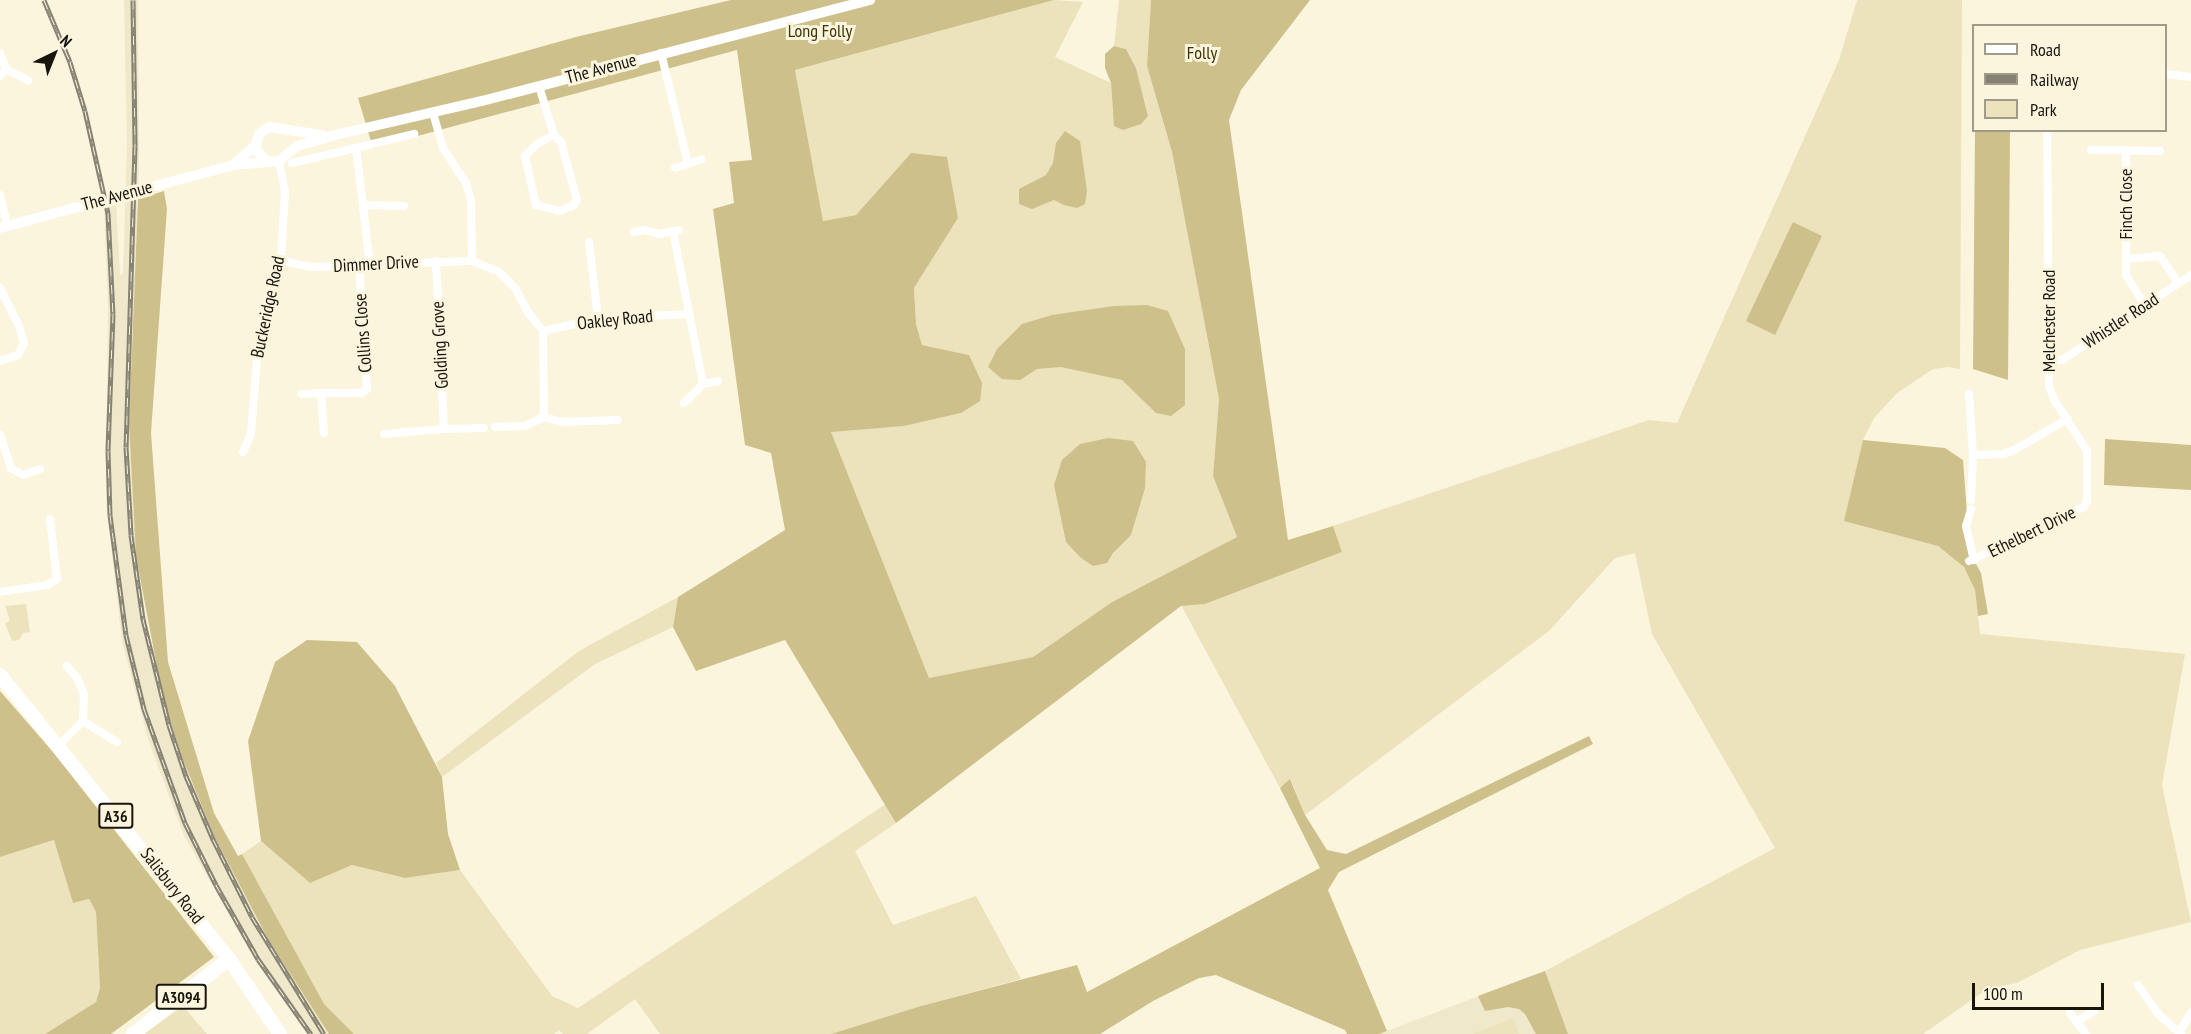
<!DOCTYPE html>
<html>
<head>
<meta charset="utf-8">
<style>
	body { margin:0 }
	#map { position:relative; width:2191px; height:1034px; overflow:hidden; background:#fbf5de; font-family:"PT Sans Narrow",sans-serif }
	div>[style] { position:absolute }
	.built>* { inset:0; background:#f0e8ca }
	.green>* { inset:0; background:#ece2bc }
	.forest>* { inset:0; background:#cec08b }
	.minor>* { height:8px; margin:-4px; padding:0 4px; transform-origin:4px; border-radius:4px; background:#fff }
	.tertiary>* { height:10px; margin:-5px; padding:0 5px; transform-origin:5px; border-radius:5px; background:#fff }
	.primary>* { height:14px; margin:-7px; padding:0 7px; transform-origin:7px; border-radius:7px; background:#fff }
	.trunk>* { height:14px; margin:-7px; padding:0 7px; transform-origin:7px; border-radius:7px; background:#fff }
	.rail>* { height:5px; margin-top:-2.5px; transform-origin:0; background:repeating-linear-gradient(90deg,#fbf5de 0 9px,#868273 0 18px); box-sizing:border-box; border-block:2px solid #868273 }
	span { translate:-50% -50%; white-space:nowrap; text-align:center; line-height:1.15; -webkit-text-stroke:6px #fbf5de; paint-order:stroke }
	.shield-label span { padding:2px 4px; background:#fbf5de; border:2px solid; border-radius:4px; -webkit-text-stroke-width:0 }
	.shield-label { font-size:16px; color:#17150d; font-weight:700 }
	.park-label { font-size:18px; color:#3e3307 }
	.street-label { font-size:18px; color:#17150d }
	.legend { position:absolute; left:1972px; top:24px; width:195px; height:108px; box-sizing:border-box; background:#fbf5de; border:2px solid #a09b8a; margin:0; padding:8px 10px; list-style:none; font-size:18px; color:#17150d }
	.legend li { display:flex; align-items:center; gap:12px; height:30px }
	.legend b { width:30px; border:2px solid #a09b8a }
	.north { position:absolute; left:24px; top:24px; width:60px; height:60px; -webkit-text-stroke:4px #fbf5de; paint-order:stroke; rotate:43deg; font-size:16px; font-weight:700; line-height:24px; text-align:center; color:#17150d }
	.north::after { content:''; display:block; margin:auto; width:21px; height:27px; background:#17150d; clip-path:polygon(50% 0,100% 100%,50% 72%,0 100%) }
	.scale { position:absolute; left:1972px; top:983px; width:132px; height:27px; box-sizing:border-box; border:3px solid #17150d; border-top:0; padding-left:8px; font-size:18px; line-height:21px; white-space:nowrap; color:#17150d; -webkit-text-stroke:4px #fbf5de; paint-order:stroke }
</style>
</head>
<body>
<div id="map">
	<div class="built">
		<i style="clip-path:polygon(124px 0,138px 0,139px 168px,129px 424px,136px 556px,149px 634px,163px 699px,182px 757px,214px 836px,269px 941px,329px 1034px,308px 1034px,238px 930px,184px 836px,149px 742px,122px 642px,106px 501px,108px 306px,104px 207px,116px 203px,120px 274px,123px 275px,127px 144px)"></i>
		<i style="clip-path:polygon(1545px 971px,1568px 1034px,1379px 1034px)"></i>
	</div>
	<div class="green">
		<i style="clip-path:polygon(1054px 0,1083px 2px,1055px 57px,1111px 83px,1113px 115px,1148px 115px,1136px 68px,1126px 49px,1114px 46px,1119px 0,1151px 0,1147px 66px,1172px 152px,1219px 399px,1213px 476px,1237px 537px,1112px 602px,1033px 657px,929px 678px,830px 431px,904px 426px,961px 413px,969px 355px,922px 345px,916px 324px,914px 288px,958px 218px,911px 153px,856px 215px,823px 221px,795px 70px)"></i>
		<i style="clip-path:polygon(1857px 0,1962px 0,1960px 369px,1948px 367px,1933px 369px,1897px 393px,1874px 418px,1863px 440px,1845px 520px,1938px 546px,1964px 567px,1975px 590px,1980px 634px,2185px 654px,2162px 785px,2191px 922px,2080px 950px,2017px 983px,1987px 989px,1923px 1034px,1568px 1034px,1545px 971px,1775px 848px,1652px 634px,1635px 553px,1615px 558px,1549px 631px,1305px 815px,1291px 780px,1280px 788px,1181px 605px,1205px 604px,1342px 552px,1333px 526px,1649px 420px,1677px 423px,1839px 60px)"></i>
		<i style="clip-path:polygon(678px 597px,673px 627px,595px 664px,442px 777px,436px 763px,579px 651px)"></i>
		<i style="clip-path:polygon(26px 604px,30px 632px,23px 633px,19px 640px,12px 641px,5px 623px,10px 621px,5px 606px)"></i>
		<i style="clip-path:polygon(886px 804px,896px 823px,855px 851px,893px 925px,976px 896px,1021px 979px,921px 1006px,831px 1034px,660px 1034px,635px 999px,587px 1034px,563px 1034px,559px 1030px,554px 1034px,354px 1034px,324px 1005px,242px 854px,261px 841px,310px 883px,352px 865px,405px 878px,460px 870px,552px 996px,578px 1008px)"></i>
		<i style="clip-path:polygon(55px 840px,73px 903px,89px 899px,96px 912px,100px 988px,96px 1002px,45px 1034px,0 1034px,0 857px)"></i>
		<i style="clip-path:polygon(183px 1006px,207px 1034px,144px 1034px)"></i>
		<i style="clip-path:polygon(1513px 1018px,1519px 1034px,1473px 1034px)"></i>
	</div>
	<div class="forest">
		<i style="clip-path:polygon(731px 0,1054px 0,795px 70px,823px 221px,856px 215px,911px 153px,947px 157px,958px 218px,914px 288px,916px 324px,922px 345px,969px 355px,982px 383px,980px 401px,961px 413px,904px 426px,831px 432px,929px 678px,1033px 657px,1112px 602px,1237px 537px,1213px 476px,1219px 399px,1172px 152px,1147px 66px,1151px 0,1310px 0,1241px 90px,1229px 120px,1288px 540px,1333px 526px,1342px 552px,1205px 604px,1181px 606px,896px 823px,785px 640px,696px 671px,673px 627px,678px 597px,785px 530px,771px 453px,745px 445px,713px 209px,734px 203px,729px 162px,752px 160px,737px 50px,373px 148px,358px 98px,576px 37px)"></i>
		<i style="clip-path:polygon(1114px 46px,1126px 49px,1136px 68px,1148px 116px,1141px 124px,1123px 130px,1114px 126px,1111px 83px,1105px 68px,1105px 54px)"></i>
		<i style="clip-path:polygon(1065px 131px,1080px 141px,1087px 191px,1085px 204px,1077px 208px,1064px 205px,1054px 200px,1032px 209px,1019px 204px,1019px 189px,1046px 175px,1053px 163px,1056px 143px)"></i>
		<i style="clip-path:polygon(1975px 131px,2010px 131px,2008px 380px,1973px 369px)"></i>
		<i style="clip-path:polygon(164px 191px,167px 209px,151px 433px,168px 662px,214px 813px,238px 856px,242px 854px,324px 1004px,354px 1034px,329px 1034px,269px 941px,214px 836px,182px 757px,163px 699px,136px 556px,129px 424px,138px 199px)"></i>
		<i style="clip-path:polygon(1793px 222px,1822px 236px,1775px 335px,1746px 321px)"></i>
		<i style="clip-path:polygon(1147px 305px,1168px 311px,1185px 349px,1185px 405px,1171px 416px,1156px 413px,1122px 380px,1061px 367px,1037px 369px,1020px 380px,1002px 379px,988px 367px,997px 349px,1022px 324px,1052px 315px,1114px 306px)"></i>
		<i style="clip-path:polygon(1108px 438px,1133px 441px,1146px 462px,1145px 488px,1131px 535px,1113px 553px,1107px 563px,1093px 566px,1081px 558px,1066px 542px,1054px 485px,1062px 460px,1080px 444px)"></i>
		<i style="clip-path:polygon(2105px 439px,2191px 445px,2191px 490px,2104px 485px)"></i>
		<i style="clip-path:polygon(1863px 440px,1945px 448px,1963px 460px,1970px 553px,1981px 573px,1988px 614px,1978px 616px,1975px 590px,1964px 567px,1938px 546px,1844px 521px)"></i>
		<i style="clip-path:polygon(307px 640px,357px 642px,395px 686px,442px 777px,448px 834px,460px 870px,405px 878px,352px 865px,310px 883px,261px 841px,248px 741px,275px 662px)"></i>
		<i style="clip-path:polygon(0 691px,53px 752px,214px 957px,111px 1034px,45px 1034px,96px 1002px,100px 988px,96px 912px,89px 899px,73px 903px,54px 840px,0 857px)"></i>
		<i style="clip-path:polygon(1589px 736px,1593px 744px,1339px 872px,1328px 890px,1387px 1031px,1379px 1034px,1347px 1034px,1345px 1030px,1216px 975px,1199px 978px,1153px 1001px,1100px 1034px,831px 1034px,921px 1006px,1077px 965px,1087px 992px,1320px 868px,1280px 788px,1290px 779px,1305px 815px,1327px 850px,1346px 854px)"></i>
		<i style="clip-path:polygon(1545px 971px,1568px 1034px,1536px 1034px,1525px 1014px,1519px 1009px,1508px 1007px,1485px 1011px,1478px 996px)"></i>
	</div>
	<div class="minor">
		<i style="left:0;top:53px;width:17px;rotate:69deg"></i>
		<i style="left:6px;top:69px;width:9px;rotate:131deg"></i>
		<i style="left:661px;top:53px;width:114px;rotate:76.3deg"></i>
		<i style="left:6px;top:69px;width:25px;rotate:27deg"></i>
		<i style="left:2166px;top:74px;width:25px;rotate:7deg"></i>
		<i style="left:539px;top:86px;width:51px;rotate:73deg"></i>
		<i style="left:554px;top:135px;width:10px;rotate:45deg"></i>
		<i style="left:561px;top:142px;width:60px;rotate:74.6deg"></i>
		<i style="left:577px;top:200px;width:6px;rotate:121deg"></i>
		<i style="left:574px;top:205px;width:15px;rotate:157deg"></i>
		<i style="left:560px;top:211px;width:25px;rotate:-166deg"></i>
		<i style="left:536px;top:205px;width:50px;rotate:-102.7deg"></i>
		<i style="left:525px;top:156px;width:17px;rotate:-45deg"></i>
		<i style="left:537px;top:144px;width:19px;rotate:-28deg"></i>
		<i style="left:433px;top:113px;width:36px;rotate:74deg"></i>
		<i style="left:443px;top:148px;width:42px;rotate:56.7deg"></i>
		<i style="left:466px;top:183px;width:19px;rotate:74deg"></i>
		<i style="left:471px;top:201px;width:60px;rotate:89deg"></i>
		<i style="left:356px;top:148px;width:60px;rotate:-13.6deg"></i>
		<i style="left:2091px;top:150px;width:69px;rotate:0.8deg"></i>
		<i style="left:2126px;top:150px;width:125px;rotate:90deg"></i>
		<i style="left:2126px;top:275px;width:36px;rotate:58deg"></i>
		<i style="left:292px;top:163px;width:66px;rotate:-13.2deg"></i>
		<i style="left:356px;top:148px;width:118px;rotate:83.2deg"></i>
		<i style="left:675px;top:168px;width:28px;rotate:-18deg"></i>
		<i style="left:0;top:195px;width:31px;rotate:77deg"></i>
		<i style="left:363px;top:205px;width:41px;rotate:1.4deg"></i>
		<i style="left:673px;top:231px;width:156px;rotate:78.9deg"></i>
		<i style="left:703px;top:384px;width:27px;rotate:135deg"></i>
		<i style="left:634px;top:232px;width:11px;rotate:-10deg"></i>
		<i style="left:645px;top:230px;width:15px;rotate:16deg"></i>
		<i style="left:659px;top:234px;width:20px;rotate:-11deg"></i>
		<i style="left:589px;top:242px;width:78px;rotate:83.3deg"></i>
		<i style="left:281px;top:258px;width:11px;rotate:27deg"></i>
		<i style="left:291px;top:263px;width:20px;rotate:11deg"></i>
		<i style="left:311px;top:267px;width:161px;rotate:-2.1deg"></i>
		<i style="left:472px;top:261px;width:29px;rotate:22deg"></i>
		<i style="left:499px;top:272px;width:23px;rotate:45deg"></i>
		<i style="left:515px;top:288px;width:26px;rotate:62deg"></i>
		<i style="left:527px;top:311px;width:26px;rotate:51deg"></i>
		<i style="left:543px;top:331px;width:86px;rotate:89.3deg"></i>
		<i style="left:544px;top:417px;width:21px;rotate:155deg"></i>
		<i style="left:525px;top:426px;width:30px;rotate:178deg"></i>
		<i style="left:2126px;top:259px;width:34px;rotate:-5deg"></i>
		<i style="left:2160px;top:256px;width:32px;rotate:56deg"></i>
		<i style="left:436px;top:261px;width:168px;rotate:87.3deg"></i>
		<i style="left:444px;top:429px;width:40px;rotate:-1.4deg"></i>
		<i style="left:0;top:288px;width:42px;rotate:63.4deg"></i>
		<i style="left:19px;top:326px;width:18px;rotate:74deg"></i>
		<i style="left:24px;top:343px;width:13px;rotate:117deg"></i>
		<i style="left:18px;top:355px;width:19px;rotate:162deg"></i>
		<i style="left:543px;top:331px;width:56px;rotate:-12.3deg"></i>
		<i style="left:598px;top:319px;width:89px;rotate:-3.2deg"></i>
		<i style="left:2050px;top:360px;width:12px"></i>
		<i style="left:2062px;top:360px;width:154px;rotate:-33.4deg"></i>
		<i style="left:703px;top:384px;width:15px;rotate:-11deg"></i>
		<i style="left:302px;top:394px;width:19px;rotate:-3deg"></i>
		<i style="left:1969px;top:394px;width:61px;rotate:86.2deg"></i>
		<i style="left:1973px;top:455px;width:45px;rotate:92.5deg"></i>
		<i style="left:544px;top:417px;width:18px;rotate:16deg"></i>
		<i style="left:561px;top:422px;width:57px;rotate:-2deg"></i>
		<i style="left:324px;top:433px;width:40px;rotate:-94.3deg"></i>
		<i style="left:321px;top:393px;width:41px"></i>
		<i style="left:362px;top:393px;width:6px;rotate:-39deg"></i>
		<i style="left:367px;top:389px;width:123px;rotate:-93.7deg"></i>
		<i style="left:0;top:434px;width:36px;rotate:72deg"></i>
		<i style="left:11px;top:468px;width:14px;rotate:30deg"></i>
		<i style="left:23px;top:475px;width:18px;rotate:-19deg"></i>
		<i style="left:384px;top:434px;width:60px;rotate:-4.8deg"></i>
		<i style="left:243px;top:452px;width:20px;rotate:-66deg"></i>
		<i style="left:251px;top:434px;width:87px;rotate:-85.4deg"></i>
		<i style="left:258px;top:347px;width:92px;rotate:-75.5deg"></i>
		<i style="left:281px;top:258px;width:66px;rotate:-86.5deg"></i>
		<i style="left:285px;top:192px;width:32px;rotate:-101deg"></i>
		<i style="left:1973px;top:455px;width:30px;rotate:-2deg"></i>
		<i style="left:2003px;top:454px;width:12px;rotate:-20deg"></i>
		<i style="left:2014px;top:450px;width:62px;rotate:-29.9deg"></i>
		<i style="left:1971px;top:509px;width:18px;rotate:106deg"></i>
		<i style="left:1966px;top:526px;width:35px;rotate:77deg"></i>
		<i style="left:1969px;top:561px;width:127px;rotate:-25.2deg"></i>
		<i style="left:2084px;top:507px;width:7px;rotate:-63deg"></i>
		<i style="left:2087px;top:501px;width:50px;rotate:-90deg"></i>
		<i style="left:2087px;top:451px;width:59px;rotate:-122.6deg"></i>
		<i style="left:2055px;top:401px;width:16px;rotate:-112deg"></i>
		<i style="left:2049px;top:386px;width:256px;rotate:-90.4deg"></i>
		<i style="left:0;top:592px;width:48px;rotate:-8.5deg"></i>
		<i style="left:47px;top:585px;width:12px;rotate:-31deg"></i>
		<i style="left:57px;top:579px;width:60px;rotate:-96.7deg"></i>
		<i style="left:83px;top:721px;width:40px;rotate:32deg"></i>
		<i style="left:59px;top:745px;width:34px;rotate:-45deg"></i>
		<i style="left:83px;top:721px;width:26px;rotate:-88deg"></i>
		<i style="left:84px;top:695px;width:18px;rotate:-112deg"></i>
		<i style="left:77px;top:678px;width:16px;rotate:-130deg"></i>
		<i style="left:2138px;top:985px;width:35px;rotate:55deg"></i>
		<i style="left:2158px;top:1014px;width:30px;rotate:41deg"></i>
		<i style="left:2070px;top:1013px;width:26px;rotate:53deg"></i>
		<i style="left:2078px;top:1021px;width:19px;rotate:-32deg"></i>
		<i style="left:2180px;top:1031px;width:21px;rotate:-59deg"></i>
	</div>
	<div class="tertiary">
		<i style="left:266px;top:160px;width:13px;rotate:-135deg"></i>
		<i style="left:257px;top:151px;width:6px;rotate:-99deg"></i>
		<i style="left:256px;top:145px;width:11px;rotate:-75deg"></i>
		<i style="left:259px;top:134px;width:12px;rotate:-35deg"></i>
		<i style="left:269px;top:127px;width:54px;rotate:8.6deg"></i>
		<i style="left:234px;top:164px;width:29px;rotate:-41deg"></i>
		<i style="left:0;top:228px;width:241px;rotate:-15.1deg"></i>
		<i style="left:233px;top:165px;width:46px;rotate:-5deg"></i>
		<i style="left:279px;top:161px;width:23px;rotate:-40deg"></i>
		<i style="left:297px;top:146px;width:35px;rotate:-16deg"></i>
		<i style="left:331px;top:136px;width:155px;rotate:-13.1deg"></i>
		<i style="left:482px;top:101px;width:401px;rotate:-14.6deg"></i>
	</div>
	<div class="primary">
		<i style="left:133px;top:1034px;width:122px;rotate:-38deg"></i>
	</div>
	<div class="trunk">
		<i style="left:0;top:675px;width:365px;rotate:51.1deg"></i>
		<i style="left:229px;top:959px;width:91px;rotate:55.8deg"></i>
	</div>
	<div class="rail">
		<i style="left:44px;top:0;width:67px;rotate:67.2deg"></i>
		<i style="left:70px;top:62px;width:51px;rotate:73deg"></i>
		<i style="left:85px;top:111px;width:105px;rotate:77.3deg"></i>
		<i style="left:108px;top:213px;width:101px;rotate:87.2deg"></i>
		<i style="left:113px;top:314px;width:137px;rotate:92.1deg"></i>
		<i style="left:108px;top:451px;width:64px;rotate:88.2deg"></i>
		<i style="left:110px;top:515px;width:121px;rotate:82.4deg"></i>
		<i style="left:126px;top:635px;width:76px;rotate:76.3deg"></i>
		<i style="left:144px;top:709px;width:121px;rotate:70.2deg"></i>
		<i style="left:185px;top:823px;width:69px;rotate:63.4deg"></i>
		<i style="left:216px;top:885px;width:85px;rotate:60.4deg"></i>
		<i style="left:258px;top:959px;width:92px;rotate:54.8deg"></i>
		<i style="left:133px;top:0;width:146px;rotate:89.2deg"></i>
		<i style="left:135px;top:146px;width:301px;rotate:91.7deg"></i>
		<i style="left:126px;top:447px;width:88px;rotate:86.7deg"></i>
		<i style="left:131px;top:535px;width:85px;rotate:81.9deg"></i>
		<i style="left:143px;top:619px;width:109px;rotate:76.2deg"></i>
		<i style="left:169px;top:725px;width:54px;rotate:71.6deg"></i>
		<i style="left:186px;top:776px;width:69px;rotate:66.8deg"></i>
		<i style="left:213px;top:839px;width:87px;rotate:63.4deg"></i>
		<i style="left:252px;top:917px;width:137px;rotate:58.4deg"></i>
	</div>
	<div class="shield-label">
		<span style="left:116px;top:816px">A36</span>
		<span style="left:181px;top:997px">A3094</span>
	</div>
	<div class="park-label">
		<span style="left:820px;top:31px">Long Folly</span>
		<span style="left:1202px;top:53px">Folly</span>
	</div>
	<div class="street-label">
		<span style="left:601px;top:69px;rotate:-15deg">The Avenue</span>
		<span style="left:117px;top:196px;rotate:-15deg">The Avenue</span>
		<span style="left:2126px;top:204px;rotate:-90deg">Finch Close</span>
		<span style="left:376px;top:264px;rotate:-3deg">Dimmer Drive</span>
		<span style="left:268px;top:307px;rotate:-78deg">Buckeridge Road</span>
		<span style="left:615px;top:320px;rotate:-6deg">Oakley Road</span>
		<span style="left:2049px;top:321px;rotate:-90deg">Melchester Road</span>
		<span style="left:2121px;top:321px;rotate:-33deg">Whistler Road</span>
		<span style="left:363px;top:333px;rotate:-94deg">Collins Close</span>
		<span style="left:440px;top:345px;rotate:-93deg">Golding Grove</span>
		<span style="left:2032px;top:532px;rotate:-26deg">Ethelbert Drive</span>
		<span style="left:172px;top:886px;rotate:52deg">Salisbury Road</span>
	</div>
	<ul class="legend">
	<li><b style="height:8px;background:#fff"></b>Road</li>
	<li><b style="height:8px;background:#868273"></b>Railway</li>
	<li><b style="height:16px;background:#ece2bc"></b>Park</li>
	</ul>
	<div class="north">N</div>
	<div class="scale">100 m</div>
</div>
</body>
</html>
